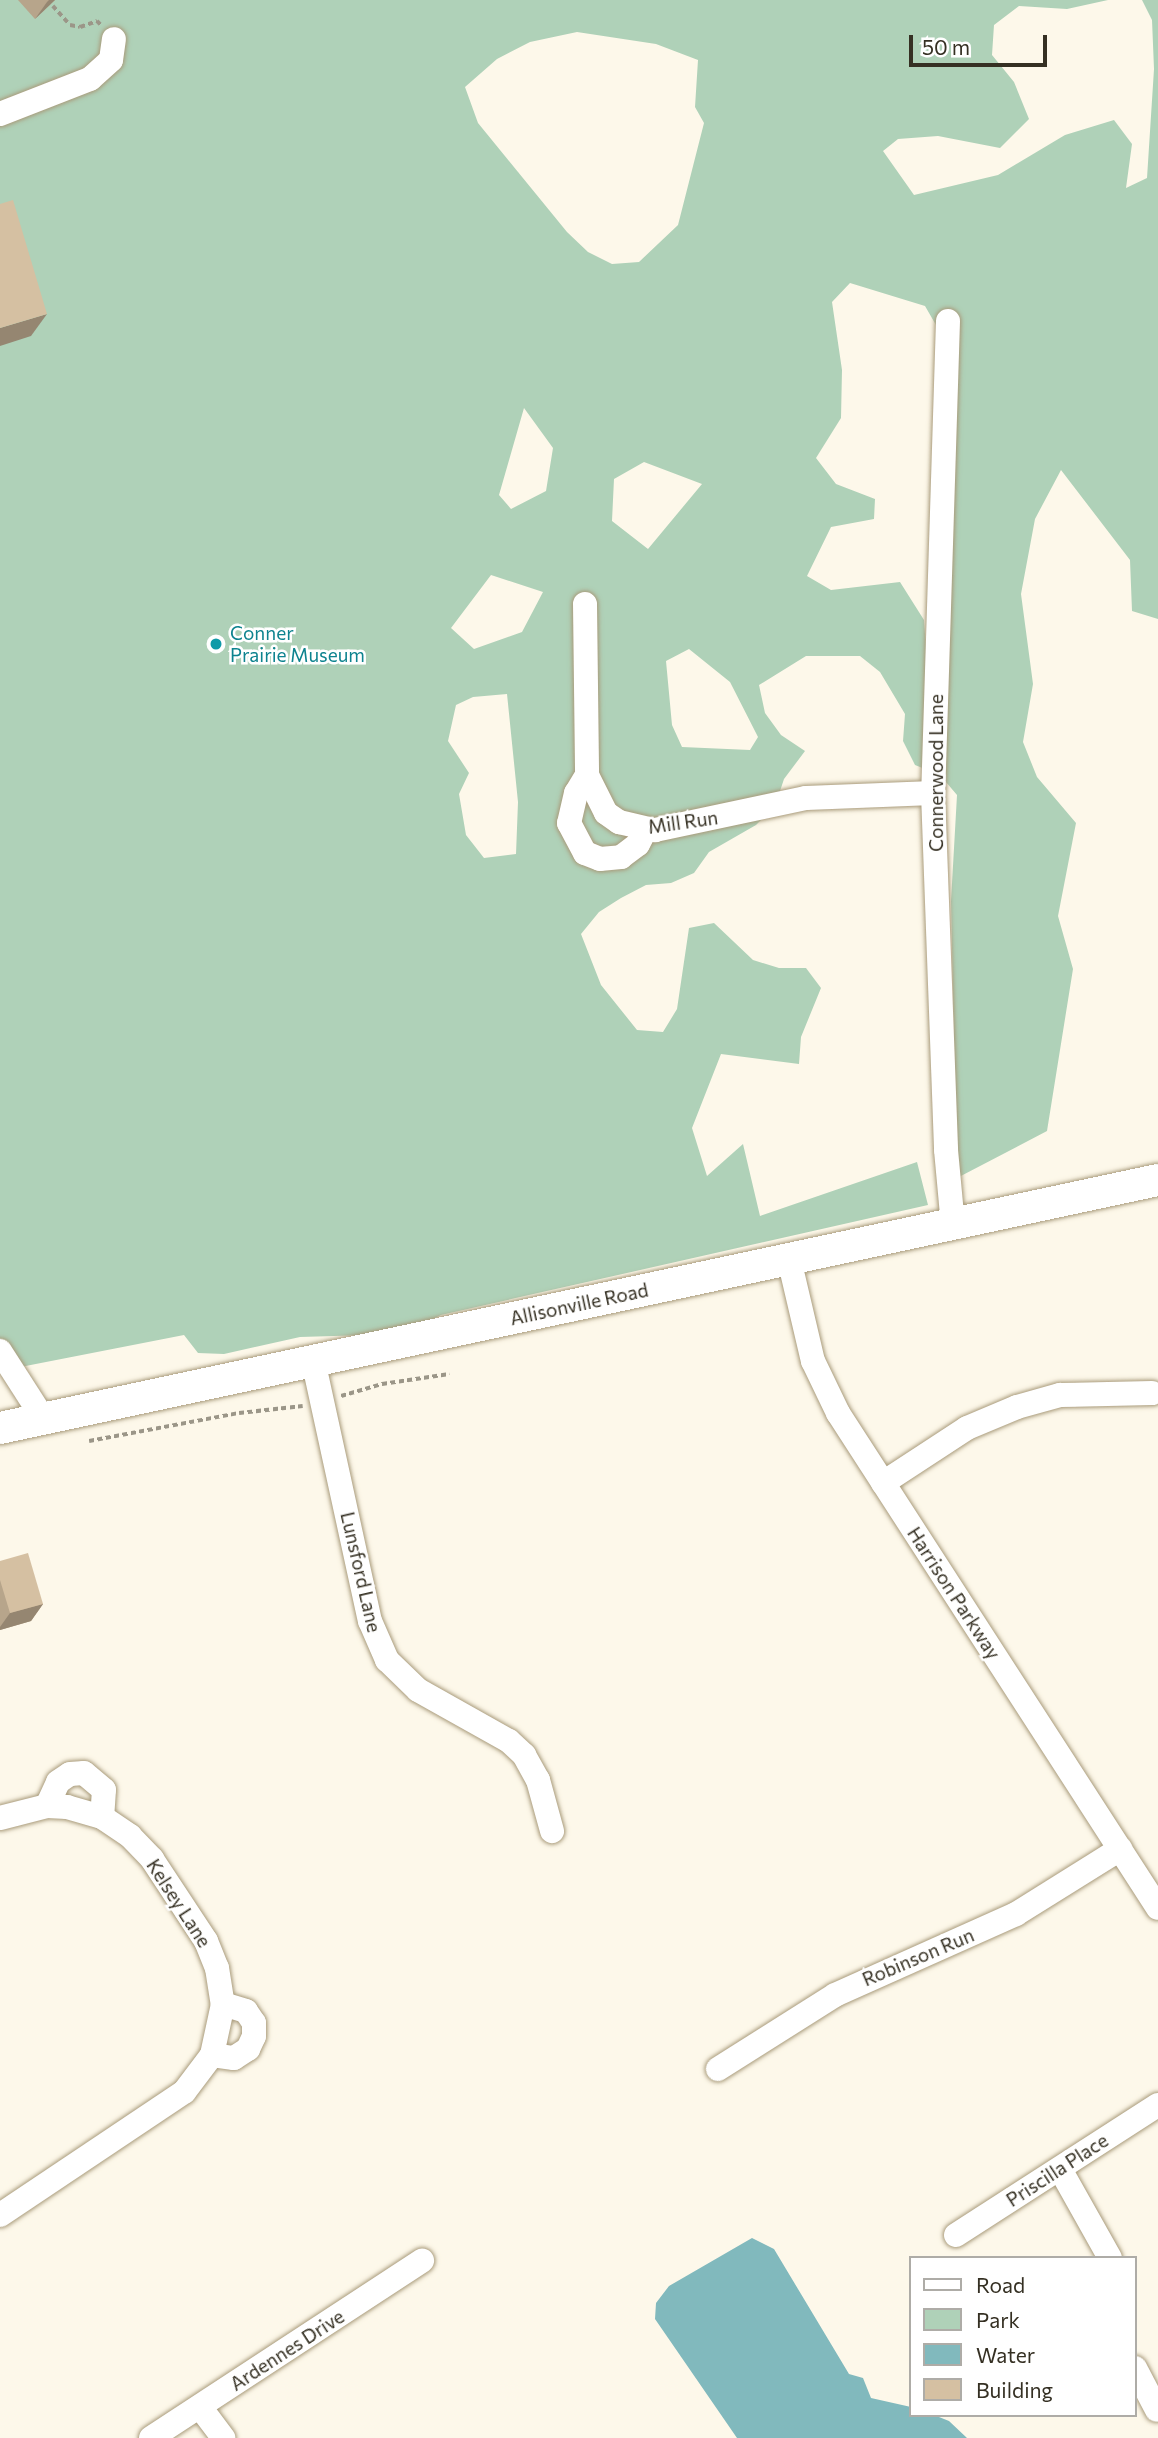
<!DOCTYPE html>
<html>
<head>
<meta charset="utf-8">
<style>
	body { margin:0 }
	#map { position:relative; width:1158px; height:2438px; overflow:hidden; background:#fdf8ea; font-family:Commissioner,sans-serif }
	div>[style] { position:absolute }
	.green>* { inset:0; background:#afd1b8 }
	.water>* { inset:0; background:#81b9bd }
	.path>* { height:3.5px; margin-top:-1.75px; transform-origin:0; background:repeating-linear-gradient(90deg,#9b9688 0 5px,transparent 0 8.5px) }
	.roads { filter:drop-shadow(0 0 2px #a99b7b) drop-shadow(0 0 2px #a99b7b) }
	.minor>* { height:24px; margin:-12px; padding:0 12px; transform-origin:12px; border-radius:12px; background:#fff }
	.major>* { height:32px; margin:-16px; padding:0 16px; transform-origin:16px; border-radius:16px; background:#fff }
	.wall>* { inset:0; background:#b7a58b }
	.shaded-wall>* { inset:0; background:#958671 }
	.building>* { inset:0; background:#d5c0a2 }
	.dots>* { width:19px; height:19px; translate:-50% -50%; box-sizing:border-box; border:4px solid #fff; border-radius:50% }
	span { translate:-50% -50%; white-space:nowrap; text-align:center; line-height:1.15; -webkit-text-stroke:5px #fff; paint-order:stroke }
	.culture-label { font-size:19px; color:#0d838f }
	.left { translate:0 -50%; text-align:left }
	.street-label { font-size:19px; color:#353023 }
	.legend { position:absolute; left:909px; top:2256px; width:228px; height:161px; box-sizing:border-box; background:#fff; border:2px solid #aeaca7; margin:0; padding:9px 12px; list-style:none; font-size:21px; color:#353023 }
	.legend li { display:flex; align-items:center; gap:14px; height:35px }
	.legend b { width:35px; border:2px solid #aeaca7 }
	.scale { position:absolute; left:909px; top:35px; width:138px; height:32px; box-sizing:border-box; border:4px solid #353023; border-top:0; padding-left:9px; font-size:21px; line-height:24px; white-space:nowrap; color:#353023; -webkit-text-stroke:5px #fff; paint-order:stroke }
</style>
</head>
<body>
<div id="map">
	<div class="green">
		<i style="clip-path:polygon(evenodd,0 0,1108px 0,1067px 9px,1019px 6px,994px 25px,992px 55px,1014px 82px,1029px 119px,1000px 148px,938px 136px,898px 139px,883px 151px,914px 195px,998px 175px,1065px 135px,1114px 120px,1132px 144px,1126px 188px,1147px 178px,1154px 69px,1152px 20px,1142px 0,1158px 0,1158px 619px,1132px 611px,1130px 560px,1061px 470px,1035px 519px,1021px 594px,1033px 684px,1023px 742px,1037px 777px,1076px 823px,1058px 916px,1073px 969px,1047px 1131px,957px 1178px,951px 901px,957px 795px,940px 775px,915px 765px,903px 741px,905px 714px,880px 672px,860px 656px,806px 656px,759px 685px,765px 713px,781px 735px,805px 751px,784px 779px,775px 806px,756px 825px,709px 852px,694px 873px,671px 883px,646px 885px,621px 898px,599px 912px,581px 934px,601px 985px,637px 1030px,663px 1032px,677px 1009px,689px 928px,714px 923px,753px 960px,779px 968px,806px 968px,821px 988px,801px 1037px,799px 1064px,721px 1054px,692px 1128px,707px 1176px,743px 1144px,760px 1216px,917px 1162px,928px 1205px,441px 1315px,401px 1334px,300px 1337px,224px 1354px,198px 1353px,184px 1335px,0 1371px,0 0,577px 32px,656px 44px,698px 60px,695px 107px,704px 123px,678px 225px,639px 262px,612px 264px,588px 252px,567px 232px,478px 123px,465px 87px,497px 59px,530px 42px,577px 32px,0 0,850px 283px,925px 306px,940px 332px,926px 647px,924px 620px,900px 582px,831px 590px,807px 576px,831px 527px,874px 519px,875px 499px,836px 484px,816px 458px,841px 418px,842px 370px,832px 302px,850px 283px,0 0,524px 408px,553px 448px,546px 491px,511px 509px,499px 495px,524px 408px,0 0,644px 462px,702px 484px,648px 549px,612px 521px,614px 479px,644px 462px,0 0,491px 575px,543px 592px,522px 632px,474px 649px,451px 628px,491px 575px,0 0,689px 649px,730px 682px,758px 737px,750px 750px,682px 747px,672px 725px,666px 661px,689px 649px,0 0,507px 694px,518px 802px,516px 854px,484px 858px,466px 835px,459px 794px,469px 773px,448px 741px,456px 705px,473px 697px,507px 694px)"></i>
	</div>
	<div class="water">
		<i style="clip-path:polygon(752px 2238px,774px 2249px,849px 2374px,863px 2378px,871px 2398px,911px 2407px,911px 2415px,934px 2415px,949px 2421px,967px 2438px,737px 2438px,655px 2319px,656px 2303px,669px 2286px)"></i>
	</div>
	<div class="path">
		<i style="left:53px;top:6px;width:25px;rotate:48deg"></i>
		<i style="left:70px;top:25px;width:10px;rotate:11deg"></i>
		<i style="left:80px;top:27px;width:18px;rotate:-19deg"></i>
		<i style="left:97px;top:21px;width:6px;rotate:45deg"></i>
		<i style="left:341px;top:1396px;width:43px;rotate:-16.3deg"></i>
		<i style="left:382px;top:1384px;width:68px;rotate:-8.5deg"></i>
		<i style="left:89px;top:1441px;width:153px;rotate:-10.6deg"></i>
		<i style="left:239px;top:1413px;width:64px;rotate:-6.2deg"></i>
	</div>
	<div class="roads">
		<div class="minor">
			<i style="left:0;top:114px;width:97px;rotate:-21.3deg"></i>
			<i style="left:90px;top:79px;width:28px;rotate:-42deg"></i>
			<i style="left:111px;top:60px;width:21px;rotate:-82deg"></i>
			<i style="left:948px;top:321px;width:472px;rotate:91.8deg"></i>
			<i style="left:933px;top:793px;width:357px;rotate:87.9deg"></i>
			<i style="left:946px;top:1150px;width:75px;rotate:84.7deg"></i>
			<i style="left:585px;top:604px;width:171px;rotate:89.3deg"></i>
			<i style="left:587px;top:775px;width:42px;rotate:63.4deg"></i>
			<i style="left:606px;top:813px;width:16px;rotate:35deg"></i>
			<i style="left:619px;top:822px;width:37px;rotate:13deg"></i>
			<i style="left:655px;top:830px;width:154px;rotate:-12deg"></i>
			<i style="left:806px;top:798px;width:127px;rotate:-2.3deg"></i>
			<i style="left:587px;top:775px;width:21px;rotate:121deg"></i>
			<i style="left:576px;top:793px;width:31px;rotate:103deg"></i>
			<i style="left:569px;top:823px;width:34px;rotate:62deg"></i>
			<i style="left:585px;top:853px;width:16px;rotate:22deg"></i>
			<i style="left:600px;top:859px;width:21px;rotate:-5deg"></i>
			<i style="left:621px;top:857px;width:21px;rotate:-37deg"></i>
			<i style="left:638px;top:844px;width:17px;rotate:-62deg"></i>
			<i style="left:789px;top:1259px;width:105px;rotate:76.8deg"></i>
			<i style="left:813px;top:1361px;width:58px;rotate:64.3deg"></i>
			<i style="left:838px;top:1413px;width:589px;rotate:57.12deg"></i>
			<i style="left:0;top:1351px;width:80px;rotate:57.3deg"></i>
			<i style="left:313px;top:1360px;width:267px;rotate:77.7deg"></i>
			<i style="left:370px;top:1621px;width:43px;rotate:66.4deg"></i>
			<i style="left:387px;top:1660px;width:43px;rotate:44.1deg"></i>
			<i style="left:418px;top:1690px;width:104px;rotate:29.3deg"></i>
			<i style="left:509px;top:1741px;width:21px;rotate:43deg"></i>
			<i style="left:524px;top:1755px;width:29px;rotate:61deg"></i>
			<i style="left:538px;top:1780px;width:53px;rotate:74.6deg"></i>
			<i style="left:883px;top:1483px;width:100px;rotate:-33.2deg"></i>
			<i style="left:967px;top:1428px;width:54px;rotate:-22.8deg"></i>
			<i style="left:1017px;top:1407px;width:45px;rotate:-15.6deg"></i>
			<i style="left:1060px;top:1395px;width:92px;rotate:-1.2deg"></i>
			<i style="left:47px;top:1806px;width:26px;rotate:-65deg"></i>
			<i style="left:58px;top:1782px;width:14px;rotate:-34deg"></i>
			<i style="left:70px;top:1774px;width:14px;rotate:-4deg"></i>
			<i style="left:84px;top:1773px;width:26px;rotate:40deg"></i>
			<i style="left:104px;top:1790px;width:27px;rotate:94deg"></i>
			<i style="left:0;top:1818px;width:49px;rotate:-14.3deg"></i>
			<i style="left:47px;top:1806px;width:20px;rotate:3deg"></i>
			<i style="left:67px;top:1807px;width:36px;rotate:16deg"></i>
			<i style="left:102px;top:1817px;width:34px;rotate:34deg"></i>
			<i style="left:130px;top:1836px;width:32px;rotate:46deg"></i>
			<i style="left:152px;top:1859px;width:98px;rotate:56.6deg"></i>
			<i style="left:206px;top:1941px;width:29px;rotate:68deg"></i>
			<i style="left:217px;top:1968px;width:36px;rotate:81deg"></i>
			<i style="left:223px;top:2004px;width:52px;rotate:102.2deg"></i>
			<i style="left:212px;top:2055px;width:46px;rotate:127.1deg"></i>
			<i style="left:184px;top:2092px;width:221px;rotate:146.2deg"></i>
			<i style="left:212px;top:2055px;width:22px;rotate:8deg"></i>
			<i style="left:234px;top:2058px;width:17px;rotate:-33deg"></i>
			<i style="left:248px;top:2049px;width:14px;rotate:-65deg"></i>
			<i style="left:254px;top:2036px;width:13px;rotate:-90deg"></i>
			<i style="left:254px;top:2023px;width:14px;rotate:-124deg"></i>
			<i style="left:246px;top:2011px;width:24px;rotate:-163deg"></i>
			<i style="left:718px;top:2069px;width:138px;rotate:-32.3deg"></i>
			<i style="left:835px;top:1995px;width:198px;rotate:-24.1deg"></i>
			<i style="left:1016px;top:1914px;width:123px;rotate:-32deg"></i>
			<i style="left:1060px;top:2169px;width:102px;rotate:60.7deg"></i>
			<i style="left:956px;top:2235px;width:240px;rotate:-32.8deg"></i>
			<i style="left:1135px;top:2368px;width:47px;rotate:62.4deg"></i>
			<i style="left:200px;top:2407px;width:39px;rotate:53deg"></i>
			<i style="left:151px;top:2438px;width:324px;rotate:-33.2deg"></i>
		</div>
		<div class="major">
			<i style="left:0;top:1428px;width:1184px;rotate:-12.09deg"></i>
		</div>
	</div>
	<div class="wall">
		<i style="clip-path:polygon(18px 0,55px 0,35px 19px)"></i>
		<i style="clip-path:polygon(0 1561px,43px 1604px,31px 1621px,0 1630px)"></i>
	</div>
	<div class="shaded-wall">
		<i style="clip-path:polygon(49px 0,55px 0,35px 19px,47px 2px)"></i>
		<i style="clip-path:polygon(47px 314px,31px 336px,0 346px,0 328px)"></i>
		<i style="clip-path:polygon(43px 1604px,31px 1621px,0 1630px,0 1627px,10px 1613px)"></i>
	</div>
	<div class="building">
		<i style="clip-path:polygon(13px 200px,47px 314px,0 328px,0 204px)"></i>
		<i style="clip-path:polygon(28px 1553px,43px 1604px,10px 1613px,0 1580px,0 1561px)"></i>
	</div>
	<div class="dots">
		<i style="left:216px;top:644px;background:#0f9aa8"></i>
	</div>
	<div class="culture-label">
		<span class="left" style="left:230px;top:644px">Conner<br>Prairie Museum</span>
	</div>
	<div class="street-label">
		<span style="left:936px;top:773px;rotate:-90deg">Connerwood Lane</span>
		<span style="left:683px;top:822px;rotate:-8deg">Mill Run</span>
		<span style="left:579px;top:1304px;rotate:-12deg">Allisonville Road</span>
		<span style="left:361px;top:1572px;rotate:77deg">Lunsford Lane</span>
		<span style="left:954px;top:1593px;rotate:57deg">Harrison Parkway</span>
		<span style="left:179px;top:1903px;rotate:57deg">Kelsey Lane</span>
		<span style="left:918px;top:1957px;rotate:-23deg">Robinson Run</span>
		<span style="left:1057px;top:2170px;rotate:-33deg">Priscilla Place</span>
		<span style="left:287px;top:2350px;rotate:-33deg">Ardennes Drive</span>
	</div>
	<ul class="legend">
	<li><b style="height:9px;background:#fff"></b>Road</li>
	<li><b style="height:19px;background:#afd1b8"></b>Park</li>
	<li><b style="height:19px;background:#81b9bd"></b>Water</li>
	<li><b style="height:19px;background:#d5c0a2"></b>Building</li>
	</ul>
	<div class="scale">50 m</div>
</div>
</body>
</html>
